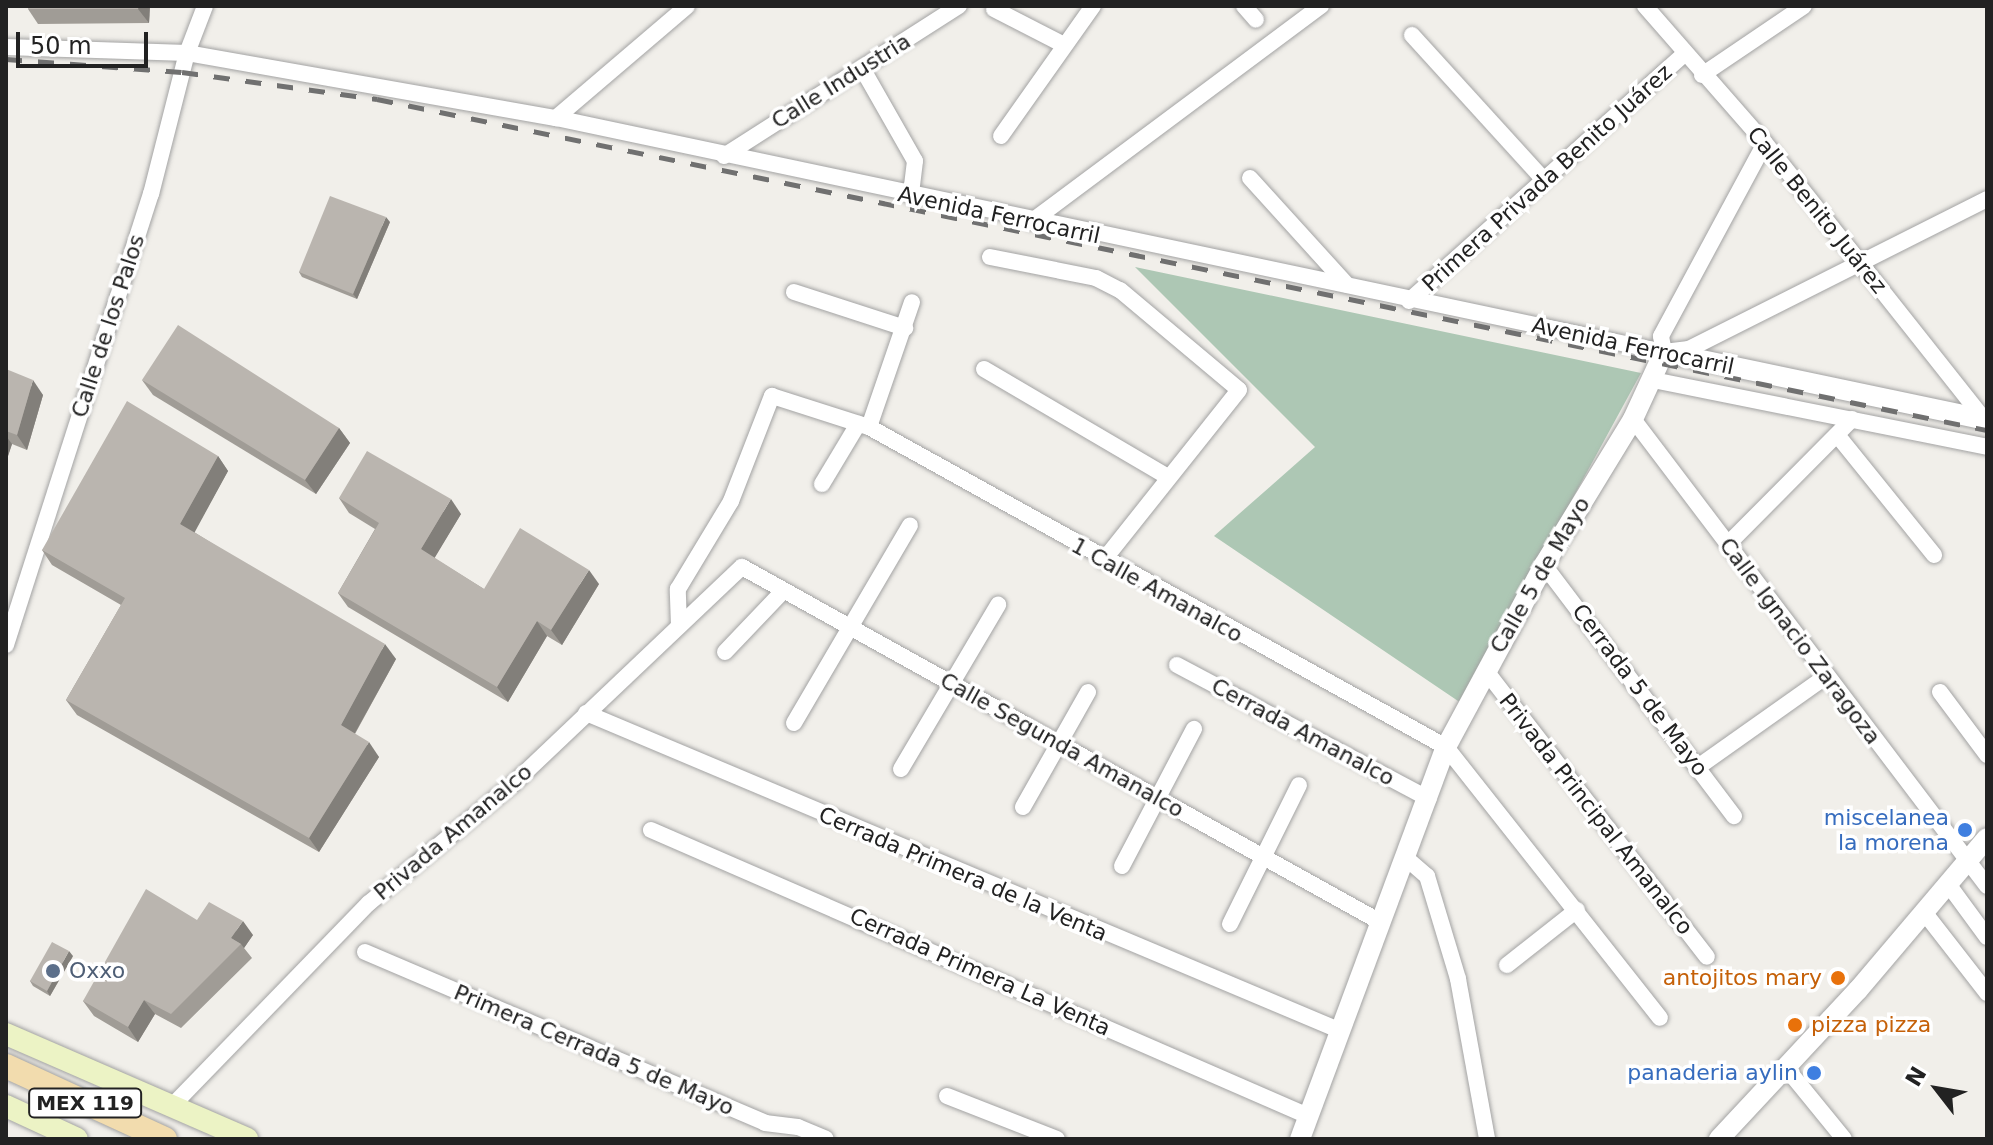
<!DOCTYPE html>
<html>
<head>
<meta charset="utf-8">
<style>
	body { margin:0 }
	#map { position:relative; width:1993px; height:1145px; overflow:hidden; background:#f1efea; font-family:"DejaVu Sans",sans-serif }
	div>[style] { position:absolute }
	.cemetery>* { inset:0; background:#adc7b4 }
	.roads { filter:drop-shadow(0 0 2px #a3a3a3) drop-shadow(0 0 2px #a3a3a3) }
	.minor>* { height:16px; margin:-8px; padding:0 8px; transform-origin:8px; border-radius:8px; background:#fff }
	.tertiary>* { height:20px; margin:-10px; padding:0 10px; transform-origin:10px; border-radius:10px; background:#fff }
	.secondary>* { height:22px; margin:-11px; padding:0 11px; transform-origin:11px; border-radius:11px; background:#ecf3c5 }
	.primary>* { height:24px; margin:-12px; padding:0 12px; transform-origin:12px; border-radius:12px; background:#f2dcae }
	.rail>* { height:5px; margin-top:-2.5px; transform-origin:0; background:repeating-linear-gradient(90deg,#707070 0 16px,transparent 0 32px) }
	.wall>* { inset:0; background:#a09c96 }
	.shaded-wall>* { inset:0; background:#827f7a }
	.building>* { inset:0; background:#bab5af }
	.dots>* { width:22px; height:22px; translate:-50% -50%; box-sizing:border-box; border:4px solid #fff; border-radius:50% }
	span { translate:-50% -50%; white-space:nowrap; text-align:center; line-height:1.15; -webkit-text-stroke:7px #fff; paint-order:stroke }
	.shield-label span { padding:2px 6px; background:#fff; border:2px solid; border-radius:6px; -webkit-text-stroke-width:0 }
	.shield-label { font-size:20px; color:#222; font-weight:700 }
	.street-label { font-size:22px; color:#222 }
	.shop-label { font-size:22px; color:#366cbe }
	.right { translate:-100% -50%; text-align:right }
	.service-label { font-size:22px; color:#4e5e75 }
	.left { translate:0 -50%; text-align:left }
	.food-label { font-size:22px; color:#c56008 }
	.frame { position:absolute; inset:0; border:8px solid #222; pointer-events:none }
	.north { position:absolute; left:1897px; top:1049px; width:80px; height:80px; -webkit-text-stroke:6px #fff; paint-order:stroke; rotate:301deg; font-size:22px; font-weight:700; line-height:32px; text-align:center; color:#222 }
	.north::after { content:''; display:block; margin:auto; width:28px; height:36px; background:#222; clip-path:polygon(50% 0,100% 100%,50% 72%,0 100%) }
	.scale { position:absolute; left:16px; top:32px; width:132px; height:36px; box-sizing:border-box; border:4px solid #222; border-top:0; padding-left:10px; font-size:24px; line-height:28px; white-space:nowrap; color:#222; -webkit-text-stroke:6px #fff; paint-order:stroke }
</style>
</head>
<body>
<div id="map">
	<div class="cemetery">
		<i style="clip-path:polygon(1135px 267px,1641px 373px,1461px 703px,1214px 536px,1315px 447px)"></i>
	</div>
	<div class="roads">
		<div class="minor">
			<i style="left:1244px;top:6px;width:18px;rotate:49deg"></i>
			<i style="left:1645px;top:6px;width:182px;rotate:48.8deg"></i>
			<i style="left:1765px;top:143px;width:352px;rotate:51.6deg"></i>
			<i style="left:994px;top:9px;width:76px;rotate:27.2deg"></i>
			<i style="left:1412px;top:35px;width:196px;rotate:47.7deg"></i>
			<i style="left:6px;top:47px;width:181px;rotate:1.9deg"></i>
			<i style="left:187px;top:53px;width:375px;rotate:10deg"></i>
			<i style="left:556px;top:118px;width:1132px;rotate:11.93deg"></i>
			<i style="left:1664px;top:352px;width:25px;rotate:-7deg"></i>
			<i style="left:1689px;top:349px;width:334px;rotate:-26.7deg"></i>
			<i style="left:862px;top:68px;width:107px;rotate:60.3deg"></i>
			<i style="left:915px;top:161px;width:35px;rotate:97deg"></i>
			<i style="left:1702px;top:75px;width:123px;rotate:-34.1deg"></i>
			<i style="left:556px;top:118px;width:172px;rotate:-40.5deg"></i>
			<i style="left:1001px;top:136px;width:159px;rotate:-54.7deg"></i>
			<i style="left:724px;top:156px;width:279px;rotate:-32.6deg"></i>
			<i style="left:1250px;top:178px;width:144px;rotate:47.8deg"></i>
			<i style="left:1031px;top:222px;width:362px;rotate:-36.7deg"></i>
			<i style="left:990px;top:257px;width:108px;rotate:11.2deg"></i>
			<i style="left:1096px;top:278px;width:27px;rotate:27deg"></i>
			<i style="left:1120px;top:290px;width:155px;rotate:40deg"></i>
			<i style="left:1239px;top:390px;width:218px;rotate:128.5deg"></i>
			<i style="left:794px;top:292px;width:117px;rotate:18deg"></i>
			<i style="left:1409px;top:301px;width:370px;rotate:-41.9deg"></i>
			<i style="left:1664px;top:352px;width:16px;rotate:-101deg"></i>
			<i style="left:1661px;top:336px;width:219px;rotate:-61.7deg"></i>
			<i style="left:984px;top:369px;width:213px;rotate:30.4deg"></i>
			<i style="left:1653px;top:380px;width:341px;rotate:11.3deg"></i>
			<i style="left:1633px;top:419px;width:586px;rotate:52.84deg"></i>
			<i style="left:869px;top:427px;width:132px;rotate:-71deg"></i>
			<i style="left:1838px;top:436px;width:153px;rotate:51.1deg"></i>
			<i style="left:822px;top:484px;width:70px;rotate:-59deg"></i>
			<i style="left:1728px;top:544px;width:176px;rotate:-45.2deg"></i>
			<i style="left:1544px;top:565px;width:315px;rotate:52.9deg"></i>
			<i style="left:679px;top:626px;width:37px;rotate:-92deg"></i>
			<i style="left:678px;top:589px;width:103px;rotate:-58.9deg"></i>
			<i style="left:731px;top:501px;width:113px;rotate:-68.7deg"></i>
			<i style="left:772px;top:396px;width:102px;rotate:17.7deg"></i>
			<i style="left:869px;top:427px;width:660px;rotate:29.01deg"></i>
			<i style="left:1446px;top:747px;width:345px;rotate:51.7deg"></i>
			<i style="left:6px;top:645px;width:474px;rotate:-72.2deg"></i>
			<i style="left:151px;top:194px;width:146px;rotate:-75.7deg"></i>
			<i style="left:187px;top:53px;width:50px;rotate:-69deg"></i>
			<i style="left:725px;top:652px;width:84px;rotate:-46.4deg"></i>
			<i style="left:1177px;top:665px;width:285px;rotate:28deg"></i>
			<i style="left:1486px;top:671px;width:361px;rotate:52.3deg"></i>
			<i style="left:1940px;top:692px;width:79px;rotate:53.3deg"></i>
			<i style="left:586px;top:713px;width:819px;rotate:22.84deg"></i>
			<i style="left:794px;top:723px;width:229px;rotate:-59.6deg"></i>
			<i style="left:1698px;top:767px;width:156px;rotate:-35.3deg"></i>
			<i style="left:901px;top:769px;width:191px;rotate:-59.4deg"></i>
			<i style="left:1023px;top:807px;width:132px;rotate:-60.5deg"></i>
			<i style="left:651px;top:830px;width:717px;rotate:23.52deg"></i>
			<i style="left:1406px;top:858px;width:28px;rotate:41deg"></i>
			<i style="left:1427px;top:876px;width:108px;rotate:73.2deg"></i>
			<i style="left:1458px;top:979px;width:163px;rotate:79.7deg"></i>
			<i style="left:1122px;top:866px;width:155px;rotate:-62.3deg"></i>
			<i style="left:1948px;top:884px;width:66px;rotate:53.7deg"></i>
			<i style="left:1924px;top:912px;width:103px;rotate:52.1deg"></i>
			<i style="left:1230px;top:924px;width:155px;rotate:-63.6deg"></i>
			<i style="left:365px;top:952px;width:435px;rotate:23.1deg"></i>
			<i style="left:765px;top:1123px;width:33px;rotate:7deg"></i>
			<i style="left:798px;top:1127px;width:30px;rotate:23deg"></i>
			<i style="left:1507px;top:965px;width:89px;rotate:-38.2deg"></i>
			<i style="left:1787px;top:1069px;width:90px;rotate:50.8deg"></i>
			<i style="left:947px;top:1096px;width:118px;rotate:21.4deg"></i>
			<i style="left:173px;top:1105px;width:281px;rotate:-45.9deg"></i>
			<i style="left:369px;top:903px;width:187px;rotate:-39.6deg"></i>
			<i style="left:513px;top:784px;width:315px;rotate:-43.5deg"></i>
			<i style="left:742px;top:567px;width:732px;rotate:29.08deg"></i>
		</div>
		<div class="tertiary">
			<i style="left:1300px;top:1139px;width:418px;rotate:-69.6deg"></i>
			<i style="left:1446px;top:747px;width:207px;rotate:-61.7deg"></i>
			<i style="left:1544px;top:565px;width:171px;rotate:-58.6deg"></i>
			<i style="left:1633px;top:419px;width:74px;rotate:-65.2deg"></i>
			<i style="left:1664px;top:352px;width:330px;rotate:11.9deg"></i>
			<i style="left:1719px;top:1139px;width:204px;rotate:-47deg"></i>
			<i style="left:1858px;top:990px;width:199px;rotate:-49.7deg"></i>
		</div>
		<div class="secondary">
			<i style="left:6px;top:1034px;width:263px;rotate:23.5deg"></i>
			<i style="left:6px;top:1106px;width:78px;rotate:24.9deg"></i>
		</div>
		<div class="primary">
			<i style="left:6px;top:1066px;width:175px;rotate:24.7deg"></i>
		</div>
	</div>
	<div class="rail">
		<i style="left:6px;top:59px;width:176px;rotate:4.2deg"></i>
		<i style="left:182px;top:72px;width:197px;rotate:7.9deg"></i>
		<i style="left:377px;top:99px;width:1644px;rotate:11.62deg"></i>
	</div>
	<div class="wall">
		<i style="clip-path:polygon(150px 6px,149px 23px,38px 24px,28px 9px)"></i>
		<i style="clip-path:polygon(390px 222px,357px 299px,302px 277px,299px 272px)"></i>
		<i style="clip-path:polygon(6px 369px,43px 395px,27px 450px,12px 444px,6px 462px)"></i>
		<i style="clip-path:polygon(142px 380px,339px 428px,350px 443px,316px 494px,153px 395px)"></i>
		<i style="clip-path:polygon(218px 456px,228px 471px,194px 532px,396px 659px,355px 734px,379px 757px,319px 852px,77px 715px,66px 700px,121px 605px,52px 565px,42px 550px)"></i>
		<i style="clip-path:polygon(339px 498px,461px 514px,434px 558px,484px 589px,599px 584px,562px 645px,547px 636px,508px 702px,348px 607px,338px 593px,375px 529px,349px 513px)"></i>
		<i style="clip-path:polygon(197px 920px,253px 935px,244px 948px,252px 958px,181px 1028px,155px 1014px,138px 1042px,94px 1016px,83px 1001px)"></i>
		<i style="clip-path:polygon(73px 956px,50px 996px,33px 986px,30px 981px)"></i>
	</div>
	<div class="shaded-wall">
		<i style="clip-path:polygon(139px 6px,150px 6px,149px 23px,138px 9px)"></i>
		<i style="clip-path:polygon(386px 217px,390px 222px,357px 299px,353px 294px)"></i>
		<i style="clip-path:polygon(33px 380px,43px 395px,27px 450px,17px 435px)"></i>
		<i style="clip-path:polygon(339px 428px,350px 443px,316px 494px,305px 480px)"></i>
		<i style="clip-path:polygon(6px 436px,12px 444px,6px 462px)"></i>
		<i style="clip-path:polygon(218px 456px,228px 471px,191px 539px,180px 524px)"></i>
		<i style="clip-path:polygon(451px 499px,461px 514px,431px 564px,421px 549px)"></i>
		<i style="clip-path:polygon(589px 570px,599px 584px,562px 645px,551px 630px)"></i>
		<i style="clip-path:polygon(537px 621px,547px 636px,508px 702px,497px 687px)"></i>
		<i style="clip-path:polygon(385px 644px,396px 659px,351px 740px,341px 725px)"></i>
		<i style="clip-path:polygon(369px 742px,379px 757px,319px 852px,309px 838px)"></i>
		<i style="clip-path:polygon(243px 921px,253px 935px,244px 948px,241px 944px,231px 938px)"></i>
		<i style="clip-path:polygon(69px 951px,73px 956px,50px 996px,47px 991px)"></i>
		<i style="clip-path:polygon(144px 1000px,155px 1014px,138px 1042px,128px 1027px)"></i>
	</div>
	<div class="building">
		<i style="clip-path:polygon(28px 6px,139px 6px,138px 9px,28px 9px)"></i>
		<i style="clip-path:polygon(330px 196px,386px 217px,353px 294px,299px 272px)"></i>
		<i style="clip-path:polygon(178px 325px,339px 428px,305px 480px,142px 380px)"></i>
		<i style="clip-path:polygon(6px 369px,33px 380px,17px 435px,6px 431px)"></i>
		<i style="clip-path:polygon(127px 401px,218px 456px,180px 524px,385px 644px,341px 725px,369px 742px,309px 838px,66px 700px,125px 598px,42px 550px)"></i>
		<i style="clip-path:polygon(367px 451px,451px 499px,421px 549px,484px 589px,520px 528px,589px 570px,551px 630px,537px 621px,497px 687px,338px 593px,379px 523px,339px 498px)"></i>
		<i style="clip-path:polygon(146px 889px,197px 920px,209px 902px,243px 921px,231px 938px,241px 944px,171px 1014px,144px 1000px,128px 1027px,83px 1001px)"></i>
		<i style="clip-path:polygon(52px 942px,69px 951px,47px 991px,30px 981px)"></i>
	</div>
	<div class="dots">
		<i style="left:1965px;top:830px;background:#3f7fe0"></i>
		<i style="left:53px;top:971px;background:#5c6f8a"></i>
		<i style="left:1838px;top:978px;background:#e8710a"></i>
		<i style="left:1795px;top:1025px;background:#e8710a"></i>
		<i style="left:1814px;top:1073px;background:#3f7fe0"></i>
	</div>
	<div class="shield-label">
		<span style="left:85px;top:1103px">MEX 119</span>
	</div>
	<div class="street-label">
		<span style="left:841px;top:81px;rotate:-32deg">Calle Industria</span>
		<span style="left:1547px;top:178px;rotate:-42deg">Primera Privada Benito Juárez</span>
		<span style="left:1817px;top:210px;rotate:51deg">Calle Benito Juárez</span>
		<span style="left:999px;top:215px;rotate:12deg">Avenida Ferrocarril</span>
		<span style="left:108px;top:326px;rotate:-72deg">Calle de los Palos</span>
		<span style="left:1633px;top:346px;rotate:12deg">Avenida Ferrocarril</span>
		<span style="left:1540px;top:575px;rotate:-60deg">Calle 5 de Mayo</span>
		<span style="left:1157px;top:590px;rotate:29deg">1 Calle Amanalco</span>
		<span style="left:1800px;top:641px;rotate:53deg">Calle Ignacio Zaragoza</span>
		<span style="left:1640px;top:690px;rotate:53deg">Cerrada 5 de Mayo</span>
		<span style="left:1303px;top:732px;rotate:28deg">Cerrada Amanalco</span>
		<span style="left:1062px;top:745px;rotate:29deg">Calle Segunda Amanalco</span>
		<span style="left:1596px;top:814px;rotate:52deg">Privada Principal Amanalco</span>
		<span style="left:453px;top:832px;rotate:-40deg">Privada Amanalco</span>
		<span style="left:963px;top:874px;rotate:23deg">Cerrada Primera de la Venta</span>
		<span style="left:980px;top:972px;rotate:24deg">Cerrada Primera La Venta</span>
		<span style="left:594px;top:1050px;rotate:23deg">Primera Cerrada 5 de Mayo</span>
	</div>
	<div class="shop-label">
		<span class="right" style="left:1949px;top:830px">miscelanea<br>la morena</span>
		<span class="right" style="left:1798px;top:1073px">panaderia aylin</span>
	</div>
	<div class="service-label">
		<span class="left" style="left:69px;top:971px">Oxxo</span>
	</div>
	<div class="food-label">
		<span class="right" style="left:1822px;top:978px">antojitos mary</span>
		<span class="left" style="left:1811px;top:1025px">pizza pizza</span>
	</div>
	<div class="frame"></div>
	<div class="north">N</div>
	<div class="scale">50 m</div>
</div>
</body>
</html>
